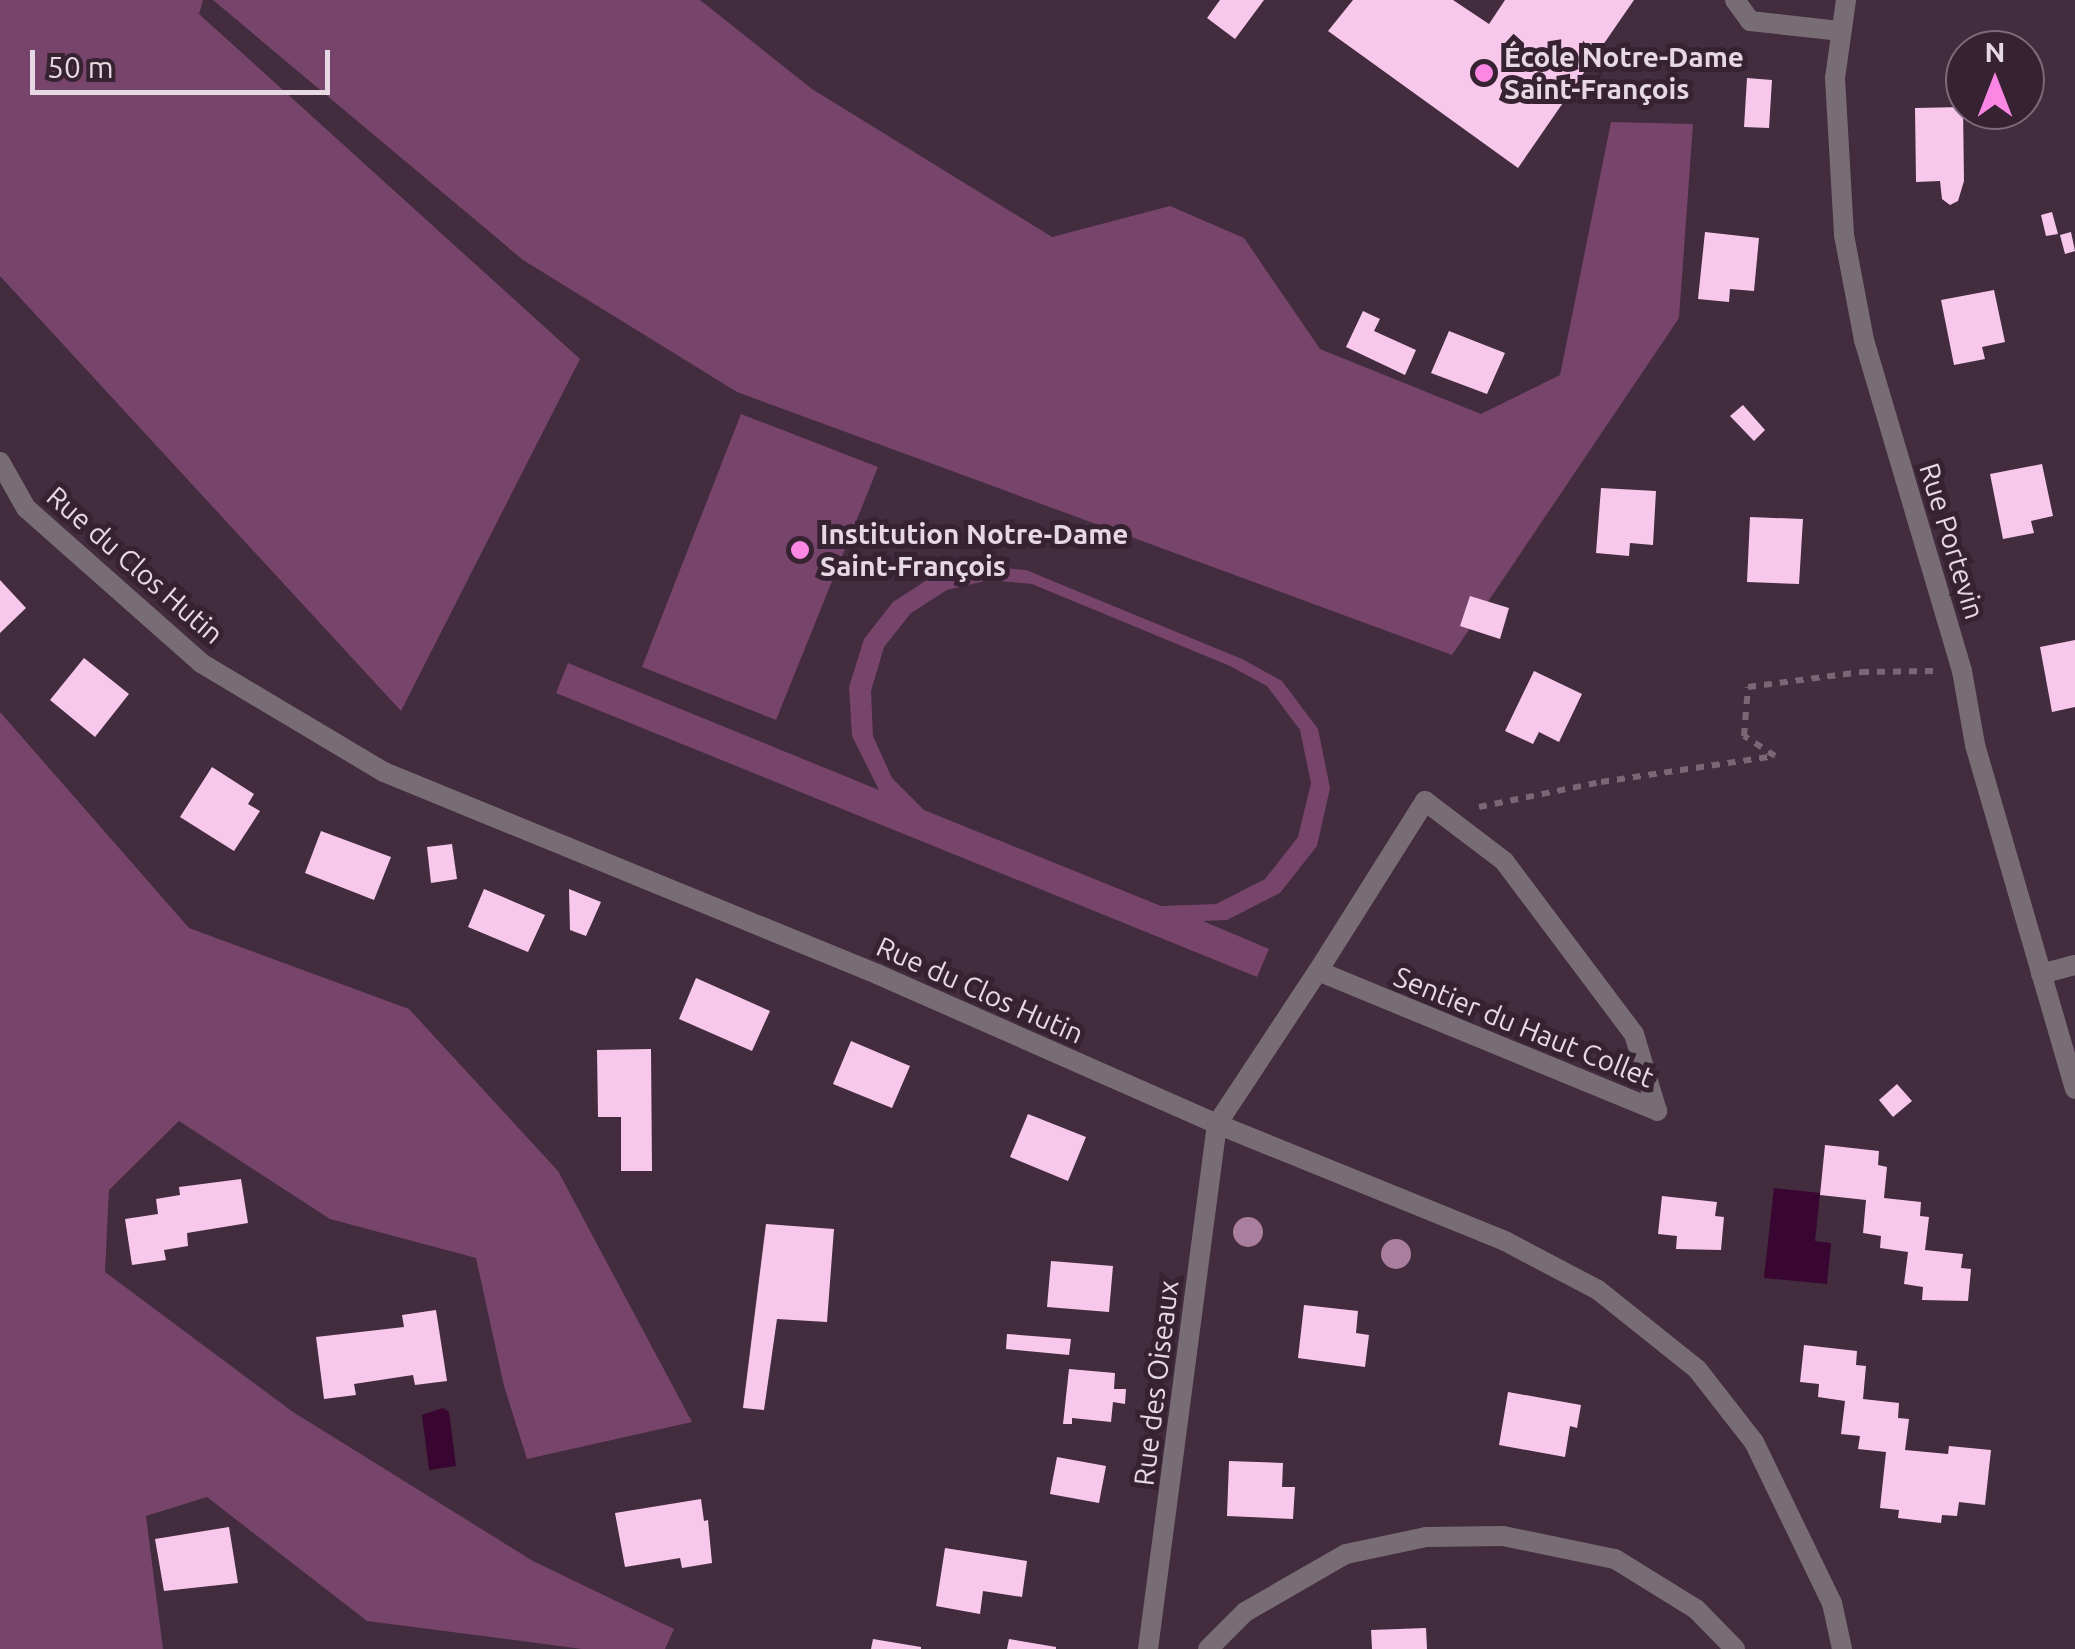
<!DOCTYPE html>
<html>
<head>
<meta charset="utf-8">
<style>
	body { margin:0 }
	#map { position:relative; width:2075px; height:1649px; overflow:hidden; background:#422c3d; font-family:Ubuntu,sans-serif }
	div>[style] { position:absolute }
	.green>* { inset:0; background:#77446c }
	.water>* { inset:0; background:#390631 }
	.building>* { inset:0; background:#f8c8ec }
	.path>* { height:6px; margin-top:-3px; transform-origin:0; background:repeating-linear-gradient(90deg,#7a6775 0 8px,transparent 0 16px) }
	.service>* { height:20px; margin:-10px; padding:0 10px; transform-origin:10px; border-radius:10px; background:#786d75 }
	.minor>* { height:20px; margin:-10px; padding:0 10px; transform-origin:10px; border-radius:10px; background:#786d75 }
	.trees>* { width:30px; height:30px; margin:-15px; border-radius:50%; background:#a97e9f }
	.dots>* { width:28px; height:28px; translate:-50% -50%; box-sizing:border-box; border:5px solid #372232; border-radius:50% }
	span { translate:-50% -50%; white-space:nowrap; text-align:center; line-height:1.15; -webkit-text-stroke:10px #372232; paint-order:stroke }
	.poi-label { font-size:28px; color:#e7d9e3; font-weight:700 }
	.left { translate:0 -50%; text-align:left }
	.street-label { font-size:28px; color:#e7d9e3 }
	.north { position:absolute; left:1945px; top:30px; width:100px; height:100px; box-sizing:border-box; background:#372232; border:2px solid #7d6b79; border-radius:50%; rotate:0deg; font-size:28px; font-weight:700; line-height:40px; text-align:center; color:#e7d9e3 }
	.north::after { content:''; display:block; margin:auto; width:35px; height:45px; background:#fb86e4; clip-path:polygon(50% 0,100% 100%,50% 72%,0 100%) }
	.scale { position:absolute; left:30px; top:50px; width:300px; height:45px; box-sizing:border-box; border:5px solid #e7d9e3; border-top:0; padding-left:12px; font-size:30px; line-height:35px; white-space:nowrap; color:#e7d9e3; -webkit-text-stroke:8px #372232; paint-order:stroke }
</style>
</head>
<body>
<div id="map">
	<div class="green">
		<i style="clip-path:polygon(0 0,203px 0,199px 14px,580px 359px,401px 711px,0 276px)"></i>
		<i style="clip-path:polygon(213px 0,700px 0,812px 89px,1052px 237px,1170px 206px,1244px 238px,1320px 349px,1481px 414px,1560px 375px,1611px 122px,1693px 124px,1679px 318px,1452px 655px,737px 392px,523px 260px)"></i>
		<i style="clip-path:polygon(741px 414px,878px 467px,776px 720px,642px 667px)"></i>
		<i style="clip-path:polygon(evenodd,979px 566px,1026px 570px,1242px 659px,1282px 681px,1318px 729px,1330px 788px,1317px 846px,1280px 893px,1227px 920px,1203px 921px,1269px 949px,1257px 977px,556px 693px,568px 663px,879px 790px,852px 736px,849px 687px,864px 639px,893px 602px,933px 576px,979px 566px,989px 580px,1032px 584px,1230px 666px,1267px 686px,1300px 730px,1311px 783px,1298px 837px,1265px 879px,1216px 904px,1161px 906px,924px 810px,892px 778px,873px 736px,871px 691px,884px 647px,911px 613px,947px 590px,989px 580px)"></i>
		<i style="clip-path:polygon(0 712px,189px 928px,409px 1009px,558px 1171px,692px 1422px,527px 1459px,504px 1386px,476px 1258px,330px 1219px,179px 1121px,109px 1190px,105px 1272px,293px 1412px,533px 1561px,674px 1629px,665px 1649px,582px 1649px,367px 1621px,207px 1497px,146px 1516px,163px 1649px,0 1649px)"></i>
	</div>
	<div class="water">
		<i style="clip-path:polygon(1774px 1188px,1820px 1193px,1815px 1241px,1831px 1243px,1827px 1284px,1764px 1278px)"></i>
		<i style="clip-path:polygon(443px 1408px,449px 1412px,456px 1466px,429px 1470px,422px 1415px)"></i>
	</div>
	<div class="building">
		<i style="clip-path:polygon(1220px 0,1264px 0,1235px 39px,1207px 18px)"></i>
		<i style="clip-path:polygon(1353px 0,1453px 0,1489px 24px,1505px 0,1634px 0,1518px 168px,1328px 31px)"></i>
		<i style="clip-path:polygon(1747px 78px,1772px 80px,1769px 128px,1744px 127px)"></i>
		<i style="clip-path:polygon(1963px 107px,1964px 181px,1958px 201px,1950px 205px,1942px 199px,1940px 181px,1916px 182px,1915px 108px)"></i>
		<i style="clip-path:polygon(2052px 212px,2058px 234px,2046px 236px,2041px 215px)"></i>
		<i style="clip-path:polygon(1705px 232px,1759px 238px,1754px 291px,1730px 289px,1729px 302px,1698px 299px)"></i>
		<i style="clip-path:polygon(2071px 232px,2075px 251px,2065px 254px,2060px 235px)"></i>
		<i style="clip-path:polygon(1994px 290px,2005px 342px,1982px 347px,1985px 359px,1954px 365px,1941px 300px)"></i>
		<i style="clip-path:polygon(1363px 311px,1380px 319px,1374px 331px,1416px 350px,1405px 375px,1346px 347px)"></i>
		<i style="clip-path:polygon(1449px 331px,1505px 353px,1487px 394px,1431px 373px)"></i>
		<i style="clip-path:polygon(1743px 405px,1765px 430px,1754px 441px,1730px 416px)"></i>
		<i style="clip-path:polygon(2042px 464px,2053px 516px,2031px 521px,2034px 533px,2003px 539px,1990px 474px)"></i>
		<i style="clip-path:polygon(1601px 488px,1656px 491px,1653px 545px,1630px 543px,1629px 556px,1596px 553px)"></i>
		<i style="clip-path:polygon(1750px 517px,1803px 519px,1799px 584px,1747px 582px)"></i>
		<i style="clip-path:polygon(0 580px,26px 608px,0 633px)"></i>
		<i style="clip-path:polygon(1470px 596px,1509px 608px,1500px 639px,1460px 626px)"></i>
		<i style="clip-path:polygon(2075px 640px,2075px 707px,2052px 712px,2040px 647px)"></i>
		<i style="clip-path:polygon(84px 658px,129px 694px,95px 737px,50px 700px)"></i>
		<i style="clip-path:polygon(1534px 671px,1582px 694px,1559px 742px,1539px 732px,1533px 744px,1505px 731px)"></i>
		<i style="clip-path:polygon(212px 767px,254px 794px,248px 804px,260px 811px,234px 851px,180px 817px)"></i>
		<i style="clip-path:polygon(321px 831px,391px 857px,374px 900px,305px 873px)"></i>
		<i style="clip-path:polygon(452px 844px,457px 879px,431px 883px,427px 847px)"></i>
		<i style="clip-path:polygon(484px 889px,545px 915px,528px 952px,468px 927px)"></i>
		<i style="clip-path:polygon(569px 889px,601px 902px,586px 936px,570px 930px)"></i>
		<i style="clip-path:polygon(696px 978px,770px 1011px,752px 1051px,679px 1019px)"></i>
		<i style="clip-path:polygon(851px 1041px,910px 1066px,892px 1108px,833px 1084px)"></i>
		<i style="clip-path:polygon(651px 1049px,652px 1171px,621px 1171px,621px 1117px,598px 1117px,597px 1050px)"></i>
		<i style="clip-path:polygon(1897px 1084px,1912px 1101px,1893px 1117px,1879px 1100px)"></i>
		<i style="clip-path:polygon(1028px 1114px,1086px 1137px,1068px 1181px,1010px 1157px)"></i>
		<i style="clip-path:polygon(1825px 1145px,1879px 1151px,1878px 1165px,1887px 1167px,1884px 1198px,1921px 1202px,1920px 1216px,1929px 1217px,1925px 1250px,1963px 1254px,1961px 1268px,1971px 1269px,1968px 1301px,1922px 1300px,1923px 1287px,1904px 1284px,1908px 1252px,1880px 1248px,1881px 1236px,1863px 1233px,1866px 1200px,1820px 1195px)"></i>
		<i style="clip-path:polygon(241px 1179px,248px 1223px,187px 1233px,188px 1246px,164px 1250px,166px 1260px,132px 1265px,125px 1219px,158px 1214px,156px 1199px,180px 1195px,179px 1187px)"></i>
		<i style="clip-path:polygon(1662px 1196px,1717px 1202px,1715px 1216px,1724px 1217px,1721px 1250px,1676px 1249px,1677px 1236px,1658px 1234px)"></i>
		<i style="clip-path:polygon(766px 1224px,834px 1229px,827px 1322px,777px 1319px,764px 1410px,743px 1408px)"></i>
		<i style="clip-path:polygon(1051px 1261px,1113px 1266px,1109px 1312px,1047px 1307px)"></i>
		<i style="clip-path:polygon(1304px 1305px,1358px 1311px,1356px 1333px,1369px 1335px,1365px 1367px,1298px 1358px)"></i>
		<i style="clip-path:polygon(436px 1310px,447px 1381px,415px 1385px,413px 1375px,354px 1384px,356px 1395px,324px 1399px,316px 1337px,404px 1327px,402px 1315px)"></i>
		<i style="clip-path:polygon(1007px 1334px,1071px 1339px,1069px 1355px,1006px 1349px)"></i>
		<i style="clip-path:polygon(1804px 1345px,1857px 1351px,1856px 1365px,1866px 1366px,1863px 1399px,1899px 1403px,1898px 1418px,1909px 1419px,1905px 1450px,1948px 1454px,1949px 1446px,1991px 1450px,1985px 1505px,1959px 1502px,1957px 1516px,1942px 1515px,1941px 1523px,1898px 1518px,1899px 1510px,1880px 1508px,1886px 1452px,1858px 1449px,1860px 1436px,1841px 1434px,1845px 1401px,1818px 1397px,1819px 1384px,1800px 1382px)"></i>
		<i style="clip-path:polygon(1069px 1369px,1115px 1373px,1114px 1389px,1126px 1389px,1125px 1404px,1113px 1402px,1111px 1422px,1072px 1418px,1072px 1424px,1063px 1424px)"></i>
		<i style="clip-path:polygon(1508px 1392px,1581px 1405px,1577px 1428px,1570px 1426px,1565px 1457px,1499px 1445px)"></i>
		<i style="clip-path:polygon(1057px 1457px,1106px 1466px,1099px 1503px,1050px 1494px)"></i>
		<i style="clip-path:polygon(1229px 1461px,1283px 1463px,1282px 1487px,1295px 1487px,1293px 1519px,1227px 1516px)"></i>
		<i style="clip-path:polygon(701px 1499px,704px 1521px,708px 1520px,712px 1563px,682px 1568px,680px 1558px,625px 1567px,615px 1513px)"></i>
		<i style="clip-path:polygon(229px 1527px,238px 1583px,164px 1591px,155px 1539px)"></i>
		<i style="clip-path:polygon(945px 1548px,1027px 1561px,1022px 1597px,983px 1591px,980px 1614px,936px 1606px)"></i>
		<i style="clip-path:polygon(1426px 1628px,1427px 1649px,1372px 1649px,1371px 1630px)"></i>
		<i style="clip-path:polygon(873px 1639px,921px 1647px,921px 1649px,871px 1649px)"></i>
		<i style="clip-path:polygon(1009px 1639px,1056px 1647px,1056px 1649px,1007px 1649px)"></i>
	</div>
	<div class="path">
		<i style="left:1479px;top:807px;width:125px;rotate:-11.6deg"></i>
		<i style="left:1601px;top:782px;width:176px;rotate:-8.5deg"></i>
		<i style="left:1775px;top:756px;width:37px;rotate:-147deg"></i>
		<i style="left:1744px;top:736px;width:49px;rotate:-85.3deg"></i>
		<i style="left:1748px;top:687px;width:114px;rotate:-7.6deg"></i>
		<i style="left:1861px;top:672px;width:73px;rotate:-0.8deg"></i>
	</div>
	<div class="service">
		<i style="left:1735px;top:0;width:26px;rotate:54deg"></i>
		<i style="left:1750px;top:21px;width:92px;rotate:6.3deg"></i>
	</div>
	<div class="minor">
		<i style="left:1846px;top:0;width:79px;rotate:98deg"></i>
		<i style="left:1835px;top:78px;width:157px;rotate:86.7deg"></i>
		<i style="left:1844px;top:235px;width:107px;rotate:79.2deg"></i>
		<i style="left:1864px;top:340px;width:345px;rotate:73.5deg"></i>
		<i style="left:1962px;top:671px;width:75px;rotate:80deg"></i>
		<i style="left:1975px;top:745px;width:358px;rotate:73.8deg"></i>
		<i style="left:0;top:462px;width:53px;rotate:60.5deg"></i>
		<i style="left:26px;top:508px;width:234px;rotate:41.5deg"></i>
		<i style="left:201px;top:663px;width:213px;rotate:30.8deg"></i>
		<i style="left:384px;top:772px;width:533px;rotate:22.28deg"></i>
		<i style="left:877px;top:974px;width:372px;rotate:23.8deg"></i>
		<i style="left:1217px;top:1124px;width:311px;rotate:22.1deg"></i>
		<i style="left:1505px;top:1241px;width:105px;rotate:27.8deg"></i>
		<i style="left:1598px;top:1290px;width:127px;rotate:38.6deg"></i>
		<i style="left:1697px;top:1369px;width:93px;rotate:52deg"></i>
		<i style="left:1754px;top:1442px;width:179px;rotate:64.2deg"></i>
		<i style="left:1832px;top:1603px;width:47px;rotate:77.7deg"></i>
		<i style="left:1318px;top:971px;width:201px;rotate:-57.8deg"></i>
		<i style="left:1425px;top:801px;width:99px;rotate:37.2deg"></i>
		<i style="left:1504px;top:861px;width:216px;rotate:53.1deg"></i>
		<i style="left:1634px;top:1034px;width:80px;rotate:73.4deg"></i>
		<i style="left:2041px;top:974px;width:35px;rotate:-15deg"></i>
		<i style="left:1148px;top:1649px;width:530px;rotate:-82.51deg"></i>
		<i style="left:1217px;top:1124px;width:183px;rotate:-56.6deg"></i>
		<i style="left:1318px;top:971px;width:367px;rotate:22.4deg"></i>
		<i style="left:1208px;top:1649px;width:52px;rotate:-45deg"></i>
		<i style="left:1245px;top:1612px;width:116px;rotate:-29.9deg"></i>
		<i style="left:1346px;top:1554px;width:82px;rotate:-12deg"></i>
		<i style="left:1426px;top:1537px;width:77px;rotate:-0.7deg"></i>
		<i style="left:1503px;top:1536px;width:114px;rotate:11.6deg"></i>
		<i style="left:1615px;top:1559px;width:95px;rotate:31.7deg"></i>
		<i style="left:1696px;top:1609px;width:56px;rotate:45.7deg"></i>
	</div>
	<div class="trees">
		<i style="left:1248px;top:1232px"></i>
		<i style="left:1396px;top:1254px"></i>
	</div>
	<div class="dots">
		<i style="left:1484px;top:73px;background:#fb86e4"></i>
		<i style="left:800px;top:550px;background:#fb86e4"></i>
	</div>
	<div class="poi-label">
		<span class="left" style="left:1504px;top:73px">École Notre-Dame<br>Saint-François</span>
		<span class="left" style="left:820px;top:550px">Institution Notre‐Dame<br>Saint‐François</span>
	</div>
	<div class="street-label">
		<span style="left:1952px;top:541px;rotate:73deg">Rue Portevin</span>
		<span style="left:135px;top:565px;rotate:41deg">Rue du Clos Hutin</span>
		<span style="left:980px;top:990px;rotate:24deg">Rue du Clos Hutin</span>
		<span style="left:1524px;top:1027px;rotate:22deg">Sentier du Haut Collet</span>
		<span style="left:1156px;top:1383px;rotate:-83deg">Rue des Oiseaux</span>
	</div>
	<div class="north">N</div>
	<div class="scale">50 m</div>
</div>
</body>
</html>
